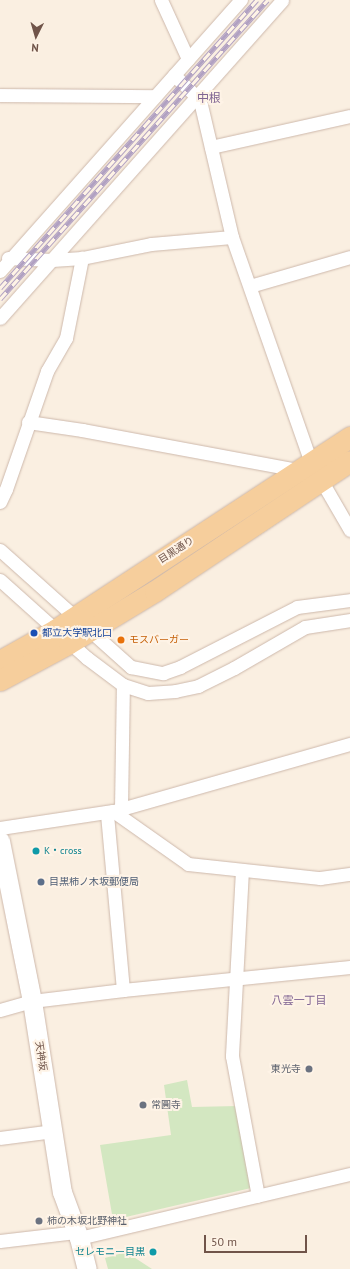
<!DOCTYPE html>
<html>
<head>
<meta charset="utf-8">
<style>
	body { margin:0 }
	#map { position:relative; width:350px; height:1269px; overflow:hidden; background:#faefe1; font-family:"PT Sans","Noto Sans JP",sans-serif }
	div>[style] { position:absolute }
	.green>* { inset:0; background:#d3e7c1 }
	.roads { filter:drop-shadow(0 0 1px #cdb8ab) drop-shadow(0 0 1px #cdb8ab) }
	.street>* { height:13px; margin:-6.5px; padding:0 6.5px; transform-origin:6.5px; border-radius:6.5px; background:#fff }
	.secondary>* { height:19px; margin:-9.5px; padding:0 9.5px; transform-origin:9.5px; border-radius:9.5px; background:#fff }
	.primary>* { height:21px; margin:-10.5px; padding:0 10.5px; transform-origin:10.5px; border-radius:10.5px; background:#f6ce9c }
	.rail>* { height:4.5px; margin-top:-2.25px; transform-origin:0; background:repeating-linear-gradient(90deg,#fef3e6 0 9px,#b1a1c2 0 18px); box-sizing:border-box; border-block:1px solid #b1a1c2 }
	.dots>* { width:11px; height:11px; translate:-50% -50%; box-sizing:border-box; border:2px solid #fef3e6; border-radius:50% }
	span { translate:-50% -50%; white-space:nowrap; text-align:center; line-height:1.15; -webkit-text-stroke:4px #fef3e6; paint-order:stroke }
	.street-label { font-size:10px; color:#705449 }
	.transit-label { font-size:10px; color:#164399 }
	.left { translate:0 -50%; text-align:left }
	.food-label { font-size:10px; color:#c56008 }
	.culture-label { font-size:10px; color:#0d838f }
	.right { translate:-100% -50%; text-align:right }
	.service-label { font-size:10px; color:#4e5e75 }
	.worship-label { font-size:10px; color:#5b616d }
	.neighbourhood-label { font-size:11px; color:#806593 }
	.quarter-label { font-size:12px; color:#806593 }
	.north { position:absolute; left:16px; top:16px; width:40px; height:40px; -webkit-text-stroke:3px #fef3e6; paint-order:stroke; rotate:185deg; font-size:11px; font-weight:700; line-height:16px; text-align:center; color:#705449 }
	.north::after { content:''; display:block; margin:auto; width:14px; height:18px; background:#705449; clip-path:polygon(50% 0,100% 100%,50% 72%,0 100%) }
	.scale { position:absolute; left:204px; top:1235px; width:103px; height:18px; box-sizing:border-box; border:2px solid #705449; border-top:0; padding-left:5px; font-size:12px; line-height:14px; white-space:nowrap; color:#705449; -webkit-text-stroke:3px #fef3e6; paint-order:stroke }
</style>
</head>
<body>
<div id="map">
	<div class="green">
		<i style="clip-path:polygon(187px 1080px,192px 1107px,237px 1106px,251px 1188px,113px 1220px,100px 1145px,171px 1135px,164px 1085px)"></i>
		<i style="clip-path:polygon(126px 1252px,152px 1269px,108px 1269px,105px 1258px)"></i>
	</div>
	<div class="roads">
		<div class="street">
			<i style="left:161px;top:0;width:65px;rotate:65.4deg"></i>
			<i style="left:174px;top:75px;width:30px;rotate:44deg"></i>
			<i style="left:196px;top:96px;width:10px;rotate:61deg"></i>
			<i style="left:201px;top:105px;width:136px;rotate:76.8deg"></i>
			<i style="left:232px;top:237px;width:238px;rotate:70.7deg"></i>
			<i style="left:0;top:95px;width:155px;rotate:0.4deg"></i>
			<i style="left:211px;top:147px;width:142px;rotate:-12.6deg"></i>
			<i style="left:8px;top:258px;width:44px;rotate:2.6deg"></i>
			<i style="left:52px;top:260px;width:30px;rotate:-4deg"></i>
			<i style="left:82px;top:258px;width:70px;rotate:-11.5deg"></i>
			<i style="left:151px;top:244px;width:81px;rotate:-4.9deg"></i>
			<i style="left:0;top:271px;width:363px;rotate:-48.4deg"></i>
			<i style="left:250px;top:286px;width:104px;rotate:-16.2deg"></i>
			<i style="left:0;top:318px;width:425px;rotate:-48.4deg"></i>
			<i style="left:28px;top:422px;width:55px;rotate:8.4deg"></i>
			<i style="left:82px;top:430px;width:220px;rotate:10.5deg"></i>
			<i style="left:321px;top:480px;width:58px;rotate:59.9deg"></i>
			<i style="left:0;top:502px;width:14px;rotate:-65deg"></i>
			<i style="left:6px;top:489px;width:125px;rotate:-70.8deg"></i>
			<i style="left:47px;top:371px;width:38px;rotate:-60deg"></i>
			<i style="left:66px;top:338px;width:82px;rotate:-78.7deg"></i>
			<i style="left:0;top:550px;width:176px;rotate:41.8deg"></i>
			<i style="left:131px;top:667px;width:33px;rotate:11deg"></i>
			<i style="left:163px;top:673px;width:18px;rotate:-19deg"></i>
			<i style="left:180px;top:667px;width:131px;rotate:-27.1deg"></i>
			<i style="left:297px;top:607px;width:53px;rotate:-7.5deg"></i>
			<i style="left:0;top:580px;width:117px;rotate:41.9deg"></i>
			<i style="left:87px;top:658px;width:45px;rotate:36.9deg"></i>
			<i style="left:123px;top:685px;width:26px;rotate:18deg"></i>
			<i style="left:148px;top:693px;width:27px;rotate:-4deg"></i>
			<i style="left:175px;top:691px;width:24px;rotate:-12deg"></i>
			<i style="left:198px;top:686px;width:40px;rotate:-26.6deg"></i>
			<i style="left:234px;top:668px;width:82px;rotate:-30deg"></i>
			<i style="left:305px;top:627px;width:46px;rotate:-8.8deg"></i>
			<i style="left:121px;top:808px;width:123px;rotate:-89.1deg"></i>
			<i style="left:0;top:828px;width:114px;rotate:-8.6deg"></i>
			<i style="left:113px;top:811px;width:92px;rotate:35.2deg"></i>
			<i style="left:188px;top:864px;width:133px;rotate:6.1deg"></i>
			<i style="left:320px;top:878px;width:30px;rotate:-8deg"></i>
			<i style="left:242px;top:870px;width:186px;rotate:93.1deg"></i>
			<i style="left:232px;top:1056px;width:142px;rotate:79.5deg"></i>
			<i style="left:123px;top:990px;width:178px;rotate:-95.2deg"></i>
			<i style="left:107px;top:813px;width:253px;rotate:-15.9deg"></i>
			<i style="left:0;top:1010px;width:33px;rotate:-16deg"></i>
			<i style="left:32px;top:1001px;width:92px;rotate:-6.9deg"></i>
			<i style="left:123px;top:990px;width:228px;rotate:-5.8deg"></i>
			<i style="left:0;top:1138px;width:53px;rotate:-7.5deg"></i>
			<i style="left:79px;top:1238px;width:278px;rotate:-13.3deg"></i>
			<i style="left:0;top:1241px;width:78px;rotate:-6.7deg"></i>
		</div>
		<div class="secondary">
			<i style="left:0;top:841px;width:163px;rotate:78.7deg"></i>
			<i style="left:32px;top:1001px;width:193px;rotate:81.1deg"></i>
			<i style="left:62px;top:1192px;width:49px;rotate:69.7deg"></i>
			<i style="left:79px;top:1238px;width:32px;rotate:76deg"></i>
		</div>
		<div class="primary">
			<i style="left:0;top:661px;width:63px;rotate:-29.4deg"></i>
			<i style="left:55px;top:630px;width:353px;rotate:-33.2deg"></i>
			<i style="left:0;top:680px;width:78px;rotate:-28.2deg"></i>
			<i style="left:69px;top:643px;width:100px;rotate:-31.2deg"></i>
			<i style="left:155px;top:591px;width:234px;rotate:-33.7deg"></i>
		</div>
	</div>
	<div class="rail">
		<i style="left:0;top:288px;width:386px;rotate:-48.3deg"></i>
		<i style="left:0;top:299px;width:401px;rotate:-48.2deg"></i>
	</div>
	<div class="dots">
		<i style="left:34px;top:633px;background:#1a4fb4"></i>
		<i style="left:121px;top:640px;background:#e8710a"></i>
		<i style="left:36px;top:851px;background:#0f9aa8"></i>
		<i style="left:41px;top:882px;background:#5c6f8a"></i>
		<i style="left:309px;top:1069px;background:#6b7280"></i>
		<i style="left:143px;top:1105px;background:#6b7280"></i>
		<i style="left:39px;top:1221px;background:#6b7280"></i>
		<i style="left:153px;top:1252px;background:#0f9aa8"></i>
	</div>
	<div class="street-label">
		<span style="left:176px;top:550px;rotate:-33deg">目黒通り</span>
		<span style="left:41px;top:1056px;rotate:81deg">天神坂</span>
	</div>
	<div class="transit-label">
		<span class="left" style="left:42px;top:633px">都立大学駅北口</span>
	</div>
	<div class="food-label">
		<span class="left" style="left:129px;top:640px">モスバーガー</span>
	</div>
	<div class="culture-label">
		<span class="left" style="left:44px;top:851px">K・cross</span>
		<span class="right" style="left:145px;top:1252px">セレモニー目黒</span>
	</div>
	<div class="service-label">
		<span class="left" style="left:49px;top:882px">目黒柿ノ木坂郵便局</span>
	</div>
	<div class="worship-label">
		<span class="right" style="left:301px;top:1069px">東光寺</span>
		<span class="left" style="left:151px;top:1105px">常圓寺</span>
		<span class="left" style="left:47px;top:1221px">柿の木坂北野神社</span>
	</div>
	<div class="neighbourhood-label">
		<span style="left:299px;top:1000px">八雲一丁目</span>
	</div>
	<div class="quarter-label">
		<span style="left:209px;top:98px">中根</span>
	</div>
	<div class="north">N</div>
	<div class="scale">50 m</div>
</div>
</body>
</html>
